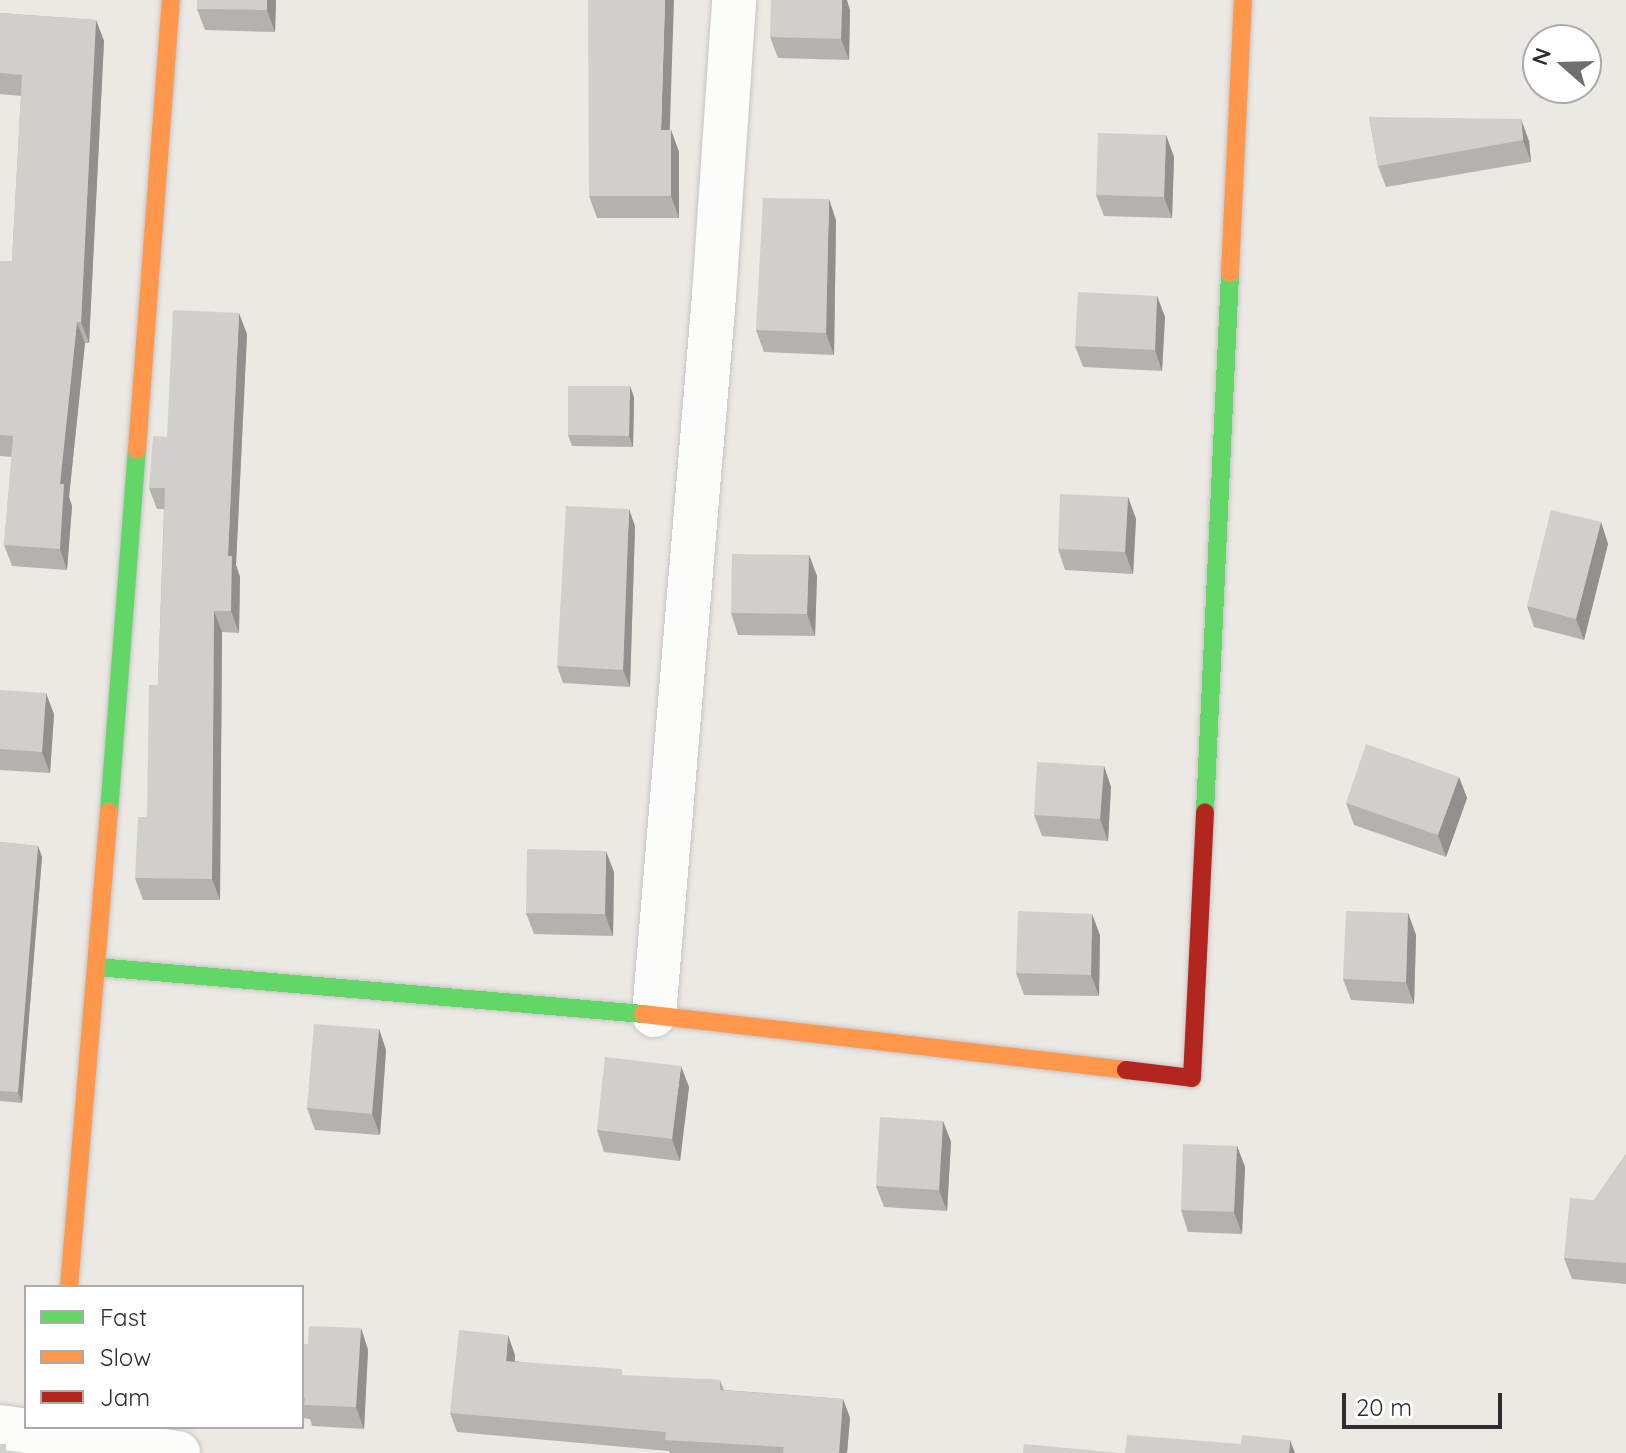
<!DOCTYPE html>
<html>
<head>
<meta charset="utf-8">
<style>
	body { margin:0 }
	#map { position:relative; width:1626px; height:1453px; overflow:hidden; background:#ece8e4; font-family:Quicksand,sans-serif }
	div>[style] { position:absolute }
	.roads { filter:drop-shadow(0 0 2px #c5c4c5) drop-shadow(0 0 2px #c5c4c5) }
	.street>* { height:44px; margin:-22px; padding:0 22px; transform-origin:22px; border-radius:22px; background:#fcfcfb }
	.fast>* { height:18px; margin:-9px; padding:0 9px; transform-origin:9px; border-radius:9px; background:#63d668 }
	.slow>* { height:18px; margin:-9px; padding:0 9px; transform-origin:9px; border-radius:9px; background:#ff974d }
	.jam>* { height:18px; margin:-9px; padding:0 9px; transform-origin:9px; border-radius:9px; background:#b3261e }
	.wall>* { inset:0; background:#b4b1af }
	.shaded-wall>* { inset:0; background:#92908e }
	.building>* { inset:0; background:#d1cecb }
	span { translate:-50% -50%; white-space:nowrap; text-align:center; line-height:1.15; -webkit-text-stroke:8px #fff; paint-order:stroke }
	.legend { position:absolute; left:24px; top:1285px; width:280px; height:144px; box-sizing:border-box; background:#fff; border:2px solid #ababab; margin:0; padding:10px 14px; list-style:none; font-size:24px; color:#2e2e2e }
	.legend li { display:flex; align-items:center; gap:16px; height:40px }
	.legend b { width:40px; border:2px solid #ababab }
	.north { position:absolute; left:1522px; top:24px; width:80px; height:80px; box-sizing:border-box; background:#fff; border:2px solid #ababab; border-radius:50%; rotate:290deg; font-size:22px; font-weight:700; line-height:32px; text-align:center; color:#2e2e2e }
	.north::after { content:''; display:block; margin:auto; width:28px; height:36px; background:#706f6e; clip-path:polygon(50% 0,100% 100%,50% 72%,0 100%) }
	.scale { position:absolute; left:1342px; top:1393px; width:160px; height:36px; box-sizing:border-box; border:4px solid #2e2e2e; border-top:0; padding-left:10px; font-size:24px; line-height:28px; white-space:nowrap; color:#2e2e2e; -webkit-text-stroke:6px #fff; paint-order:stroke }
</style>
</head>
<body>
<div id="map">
	<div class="roads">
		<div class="street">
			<i style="left:654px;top:1015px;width:721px;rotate:-85.23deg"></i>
			<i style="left:714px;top:296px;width:297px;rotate:-86.1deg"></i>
			<i style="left:0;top:1427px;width:180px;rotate:8.3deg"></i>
		</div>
		<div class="fast">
			<i style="left:109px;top:812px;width:363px;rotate:-85.6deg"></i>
			<i style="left:1205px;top:812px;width:540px;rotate:-87.34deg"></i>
			<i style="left:97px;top:967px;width:548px;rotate:4.92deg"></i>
		</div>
		<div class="slow">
			<i style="left:1230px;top:273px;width:273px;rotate:-87.3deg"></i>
			<i style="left:137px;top:450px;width:451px;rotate:-85.7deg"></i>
			<i style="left:643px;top:1014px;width:486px;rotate:6.6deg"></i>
			<i style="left:69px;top:1287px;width:477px;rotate:-85.2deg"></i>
		</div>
		<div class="jam">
			<i style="left:1126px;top:1070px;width:66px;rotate:6.9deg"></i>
			<i style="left:1192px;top:1078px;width:266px;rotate:-87.2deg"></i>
		</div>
	</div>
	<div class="wall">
		<i style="clip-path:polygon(276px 0,275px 32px,205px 30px,197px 9px)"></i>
		<i style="clip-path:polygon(850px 10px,849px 60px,778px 58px,770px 37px)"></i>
		<i style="clip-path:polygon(0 13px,96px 20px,104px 41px,89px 343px,85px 343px,69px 497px,72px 506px,67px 570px,12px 566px,4px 545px,12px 457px,0 456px,0 261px,12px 261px,21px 96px,0 94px)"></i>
		<i style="clip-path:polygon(1369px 117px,1529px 141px,1531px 162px,1386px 187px,1378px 166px)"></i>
		<i style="clip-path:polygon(670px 130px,671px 130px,679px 152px,679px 218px,597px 218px,589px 196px)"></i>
		<i style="clip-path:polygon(1166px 135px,1174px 157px,1172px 218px,1104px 216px,1096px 195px)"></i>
		<i style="clip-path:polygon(836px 220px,834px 355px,764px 352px,756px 330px)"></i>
		<i style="clip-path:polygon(1157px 296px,1165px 317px,1162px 371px,1083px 367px,1075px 346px)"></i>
		<i style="clip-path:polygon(247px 334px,236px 565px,240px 577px,239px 633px,222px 632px,220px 900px,143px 900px,135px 878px,147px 817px,158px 685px,164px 509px,157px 509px,149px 488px,167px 437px)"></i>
		<i style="clip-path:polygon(634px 397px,633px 447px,572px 446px,568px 435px)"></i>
		<i style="clip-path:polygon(1128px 497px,1136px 519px,1133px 574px,1065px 570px,1058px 549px)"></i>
		<i style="clip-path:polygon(1601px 522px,1608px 544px,1584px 640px,1534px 627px,1527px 606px)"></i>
		<i style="clip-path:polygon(635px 526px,630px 687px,563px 683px,557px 666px)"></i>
		<i style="clip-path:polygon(809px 555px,817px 576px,815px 636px,738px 635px,731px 613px)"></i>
		<i style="clip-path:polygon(0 690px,54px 714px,50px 773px,0 770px)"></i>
		<i style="clip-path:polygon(1104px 766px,1111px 787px,1108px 841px,1042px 836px,1034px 815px)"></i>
		<i style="clip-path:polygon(1459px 777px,1467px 798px,1446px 857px,1354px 825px,1346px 803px)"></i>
		<i style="clip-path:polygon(0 842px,38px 846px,42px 857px,22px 1103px,0 1101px)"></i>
		<i style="clip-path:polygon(614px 872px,613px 936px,534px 934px,526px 913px)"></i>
		<i style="clip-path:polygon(1408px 913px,1416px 935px,1414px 1004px,1351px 1000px,1343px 979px)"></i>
		<i style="clip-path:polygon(1100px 935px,1099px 996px,1024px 995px,1016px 973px)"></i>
		<i style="clip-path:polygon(379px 1029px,386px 1050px,380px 1135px,315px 1130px,307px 1108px)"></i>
		<i style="clip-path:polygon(689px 1087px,680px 1161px,604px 1152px,597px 1130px)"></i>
		<i style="clip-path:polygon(943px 1121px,951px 1142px,947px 1211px,884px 1207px,876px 1186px)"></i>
		<i style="clip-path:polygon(1237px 1146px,1245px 1167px,1242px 1234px,1188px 1232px,1181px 1210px)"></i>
		<i style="clip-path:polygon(1626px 1154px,1626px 1284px,1572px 1279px,1564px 1258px,1594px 1200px)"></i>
		<i style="clip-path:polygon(361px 1328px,368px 1350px,364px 1429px,312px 1426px,310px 1419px,302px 1418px,302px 1344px,308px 1344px)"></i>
		<i style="clip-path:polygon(515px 1355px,515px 1361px,625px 1376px,720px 1380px,724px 1390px,843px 1399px,850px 1418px,847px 1453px,670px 1453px,669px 1451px,457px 1432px,450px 1413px)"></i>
	</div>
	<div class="shaded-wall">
		<i style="clip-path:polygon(267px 0,276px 0,275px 32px,267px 10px)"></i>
		<i style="clip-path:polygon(665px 0,674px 0,669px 152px,661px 130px)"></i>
		<i style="clip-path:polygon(842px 0,847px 0,850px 10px,849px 60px,841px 39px)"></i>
		<i style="clip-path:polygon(96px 20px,104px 41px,89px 343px,81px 322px)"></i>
		<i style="clip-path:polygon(1521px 119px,1529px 141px,1531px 162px,1523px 140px)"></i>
		<i style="clip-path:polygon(671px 130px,679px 152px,679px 218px,671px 196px)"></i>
		<i style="clip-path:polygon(1166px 135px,1174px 157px,1172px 218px,1164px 197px)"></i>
		<i style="clip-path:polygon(829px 199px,836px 220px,834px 355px,826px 333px)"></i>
		<i style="clip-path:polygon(1157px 296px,1165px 317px,1162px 371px,1155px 350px)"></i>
		<i style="clip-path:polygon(239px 313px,247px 334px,236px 565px,240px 577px,239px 633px,231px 611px,228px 556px)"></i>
		<i style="clip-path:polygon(77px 322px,85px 343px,69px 497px,72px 506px,67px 570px,60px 549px,60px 484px)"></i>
		<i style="clip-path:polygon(630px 386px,634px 397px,633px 447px,629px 436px)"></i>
		<i style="clip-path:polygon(1128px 497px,1136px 519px,1133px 574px,1125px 552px)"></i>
		<i style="clip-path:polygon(629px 509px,635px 526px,630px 687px,623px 670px)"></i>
		<i style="clip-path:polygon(1601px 522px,1608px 544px,1584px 640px,1576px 619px)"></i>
		<i style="clip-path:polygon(809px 555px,817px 576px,815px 636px,807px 614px)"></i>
		<i style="clip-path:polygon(214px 611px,222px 632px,220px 900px,212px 879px)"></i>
		<i style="clip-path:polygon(46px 693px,54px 714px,50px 773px,42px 752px)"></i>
		<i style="clip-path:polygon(1104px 766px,1111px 787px,1108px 841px,1100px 819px)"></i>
		<i style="clip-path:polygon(1459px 777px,1467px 798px,1446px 857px,1438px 835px)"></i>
		<i style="clip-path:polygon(38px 846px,42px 857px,22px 1103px,18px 1092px)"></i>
		<i style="clip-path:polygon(606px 851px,614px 872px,613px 936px,605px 914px)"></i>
		<i style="clip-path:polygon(1408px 913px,1416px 935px,1414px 1004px,1406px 982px)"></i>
		<i style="clip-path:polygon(1092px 914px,1100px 935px,1099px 996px,1091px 975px)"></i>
		<i style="clip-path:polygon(379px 1029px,386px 1050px,380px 1135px,372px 1114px)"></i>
		<i style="clip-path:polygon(681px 1066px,689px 1087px,680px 1161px,672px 1139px)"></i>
		<i style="clip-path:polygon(943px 1121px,951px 1142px,947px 1211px,939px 1190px)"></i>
		<i style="clip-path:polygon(1237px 1146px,1245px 1167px,1242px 1234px,1234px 1212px)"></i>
		<i style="clip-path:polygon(361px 1328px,368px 1350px,364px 1429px,356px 1407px)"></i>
		<i style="clip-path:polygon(508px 1335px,515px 1355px,513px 1380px,506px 1361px)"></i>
		<i style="clip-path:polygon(843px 1399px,850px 1418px,847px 1453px,839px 1453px)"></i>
		<i style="clip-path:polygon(1290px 1440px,1295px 1453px,1289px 1453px)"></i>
	</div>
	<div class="building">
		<i style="clip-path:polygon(197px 0,267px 0,267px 10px,197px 9px)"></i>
		<i style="clip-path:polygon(588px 0,665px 0,661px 130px,671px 130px,671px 196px,589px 196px)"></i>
		<i style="clip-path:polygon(771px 0,842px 0,841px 39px,770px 37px)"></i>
		<i style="clip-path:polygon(0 13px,96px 20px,81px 322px,77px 322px,60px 484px,64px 484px,60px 549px,4px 545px,13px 436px,0 435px,0 261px,12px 261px,22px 75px,0 73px)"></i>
		<i style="clip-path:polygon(1369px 117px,1521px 119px,1523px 140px,1378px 166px)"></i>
		<i style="clip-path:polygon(1098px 133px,1166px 135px,1164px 197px,1096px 195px)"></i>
		<i style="clip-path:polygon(763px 198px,829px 199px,826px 333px,756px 330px)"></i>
		<i style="clip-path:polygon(1078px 292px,1157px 296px,1155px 350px,1075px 346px)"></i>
		<i style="clip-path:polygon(173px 310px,239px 313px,228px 556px,232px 556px,231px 611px,214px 611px,212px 879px,135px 878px,138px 817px,147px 817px,149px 685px,158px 685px,165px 488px,149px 488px,153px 436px,167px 437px)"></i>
		<i style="clip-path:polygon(568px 386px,630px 386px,629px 436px,568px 435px)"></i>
		<i style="clip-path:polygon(1060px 494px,1128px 497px,1125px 552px,1058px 549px)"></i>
		<i style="clip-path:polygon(566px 506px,629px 509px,623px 670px,557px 666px)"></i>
		<i style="clip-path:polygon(1551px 510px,1601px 522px,1576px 619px,1527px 606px)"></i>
		<i style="clip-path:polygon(732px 554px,809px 555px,807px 614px,731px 613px)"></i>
		<i style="clip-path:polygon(0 690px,46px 693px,42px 752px,0 749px)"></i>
		<i style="clip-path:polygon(1366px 744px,1459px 777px,1438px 835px,1346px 803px)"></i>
		<i style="clip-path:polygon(1037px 762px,1104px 766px,1100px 819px,1034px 815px)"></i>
		<i style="clip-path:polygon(0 842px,38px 846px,18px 1092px,0 1091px)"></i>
		<i style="clip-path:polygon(527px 849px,606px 851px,605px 914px,526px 913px)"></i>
		<i style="clip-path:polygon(1018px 911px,1092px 914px,1091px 975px,1016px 973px)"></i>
		<i style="clip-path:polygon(1346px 911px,1408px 913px,1406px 982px,1343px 979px)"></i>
		<i style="clip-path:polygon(314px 1024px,379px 1029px,372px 1114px,307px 1108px)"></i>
		<i style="clip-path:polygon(605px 1057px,681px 1066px,672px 1139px,597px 1130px)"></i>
		<i style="clip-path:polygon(880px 1117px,943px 1121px,939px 1190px,876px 1186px)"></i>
		<i style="clip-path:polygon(1183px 1144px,1237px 1146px,1234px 1212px,1181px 1210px)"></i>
		<i style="clip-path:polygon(1626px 1154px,1626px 1263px,1564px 1258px,1570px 1198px,1594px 1200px)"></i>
		<i style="clip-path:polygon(309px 1326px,361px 1328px,356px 1407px,304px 1405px,305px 1398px,302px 1398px,302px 1344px,308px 1344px)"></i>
		<i style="clip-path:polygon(459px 1330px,508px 1335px,506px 1361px,622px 1369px,622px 1375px,720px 1380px,720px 1390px,843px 1399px,839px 1453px,783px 1453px,784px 1447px,665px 1440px,666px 1432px,450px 1413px)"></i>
		<i style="clip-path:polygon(1127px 1435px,1241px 1444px,1242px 1435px,1290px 1440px,1289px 1453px,1291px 1453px,1125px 1453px)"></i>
		<i style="clip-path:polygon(0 1444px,6px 1444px,6px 1453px,0 1453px)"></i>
		<i style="clip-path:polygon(1024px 1444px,1120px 1453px,1023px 1453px)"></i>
	</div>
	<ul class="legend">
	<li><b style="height:10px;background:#63d668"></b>Fast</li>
	<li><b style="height:10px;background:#ff974d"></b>Slow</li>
	<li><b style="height:10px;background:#b3261e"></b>Jam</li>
	</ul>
	<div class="north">N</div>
	<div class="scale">20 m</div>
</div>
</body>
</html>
